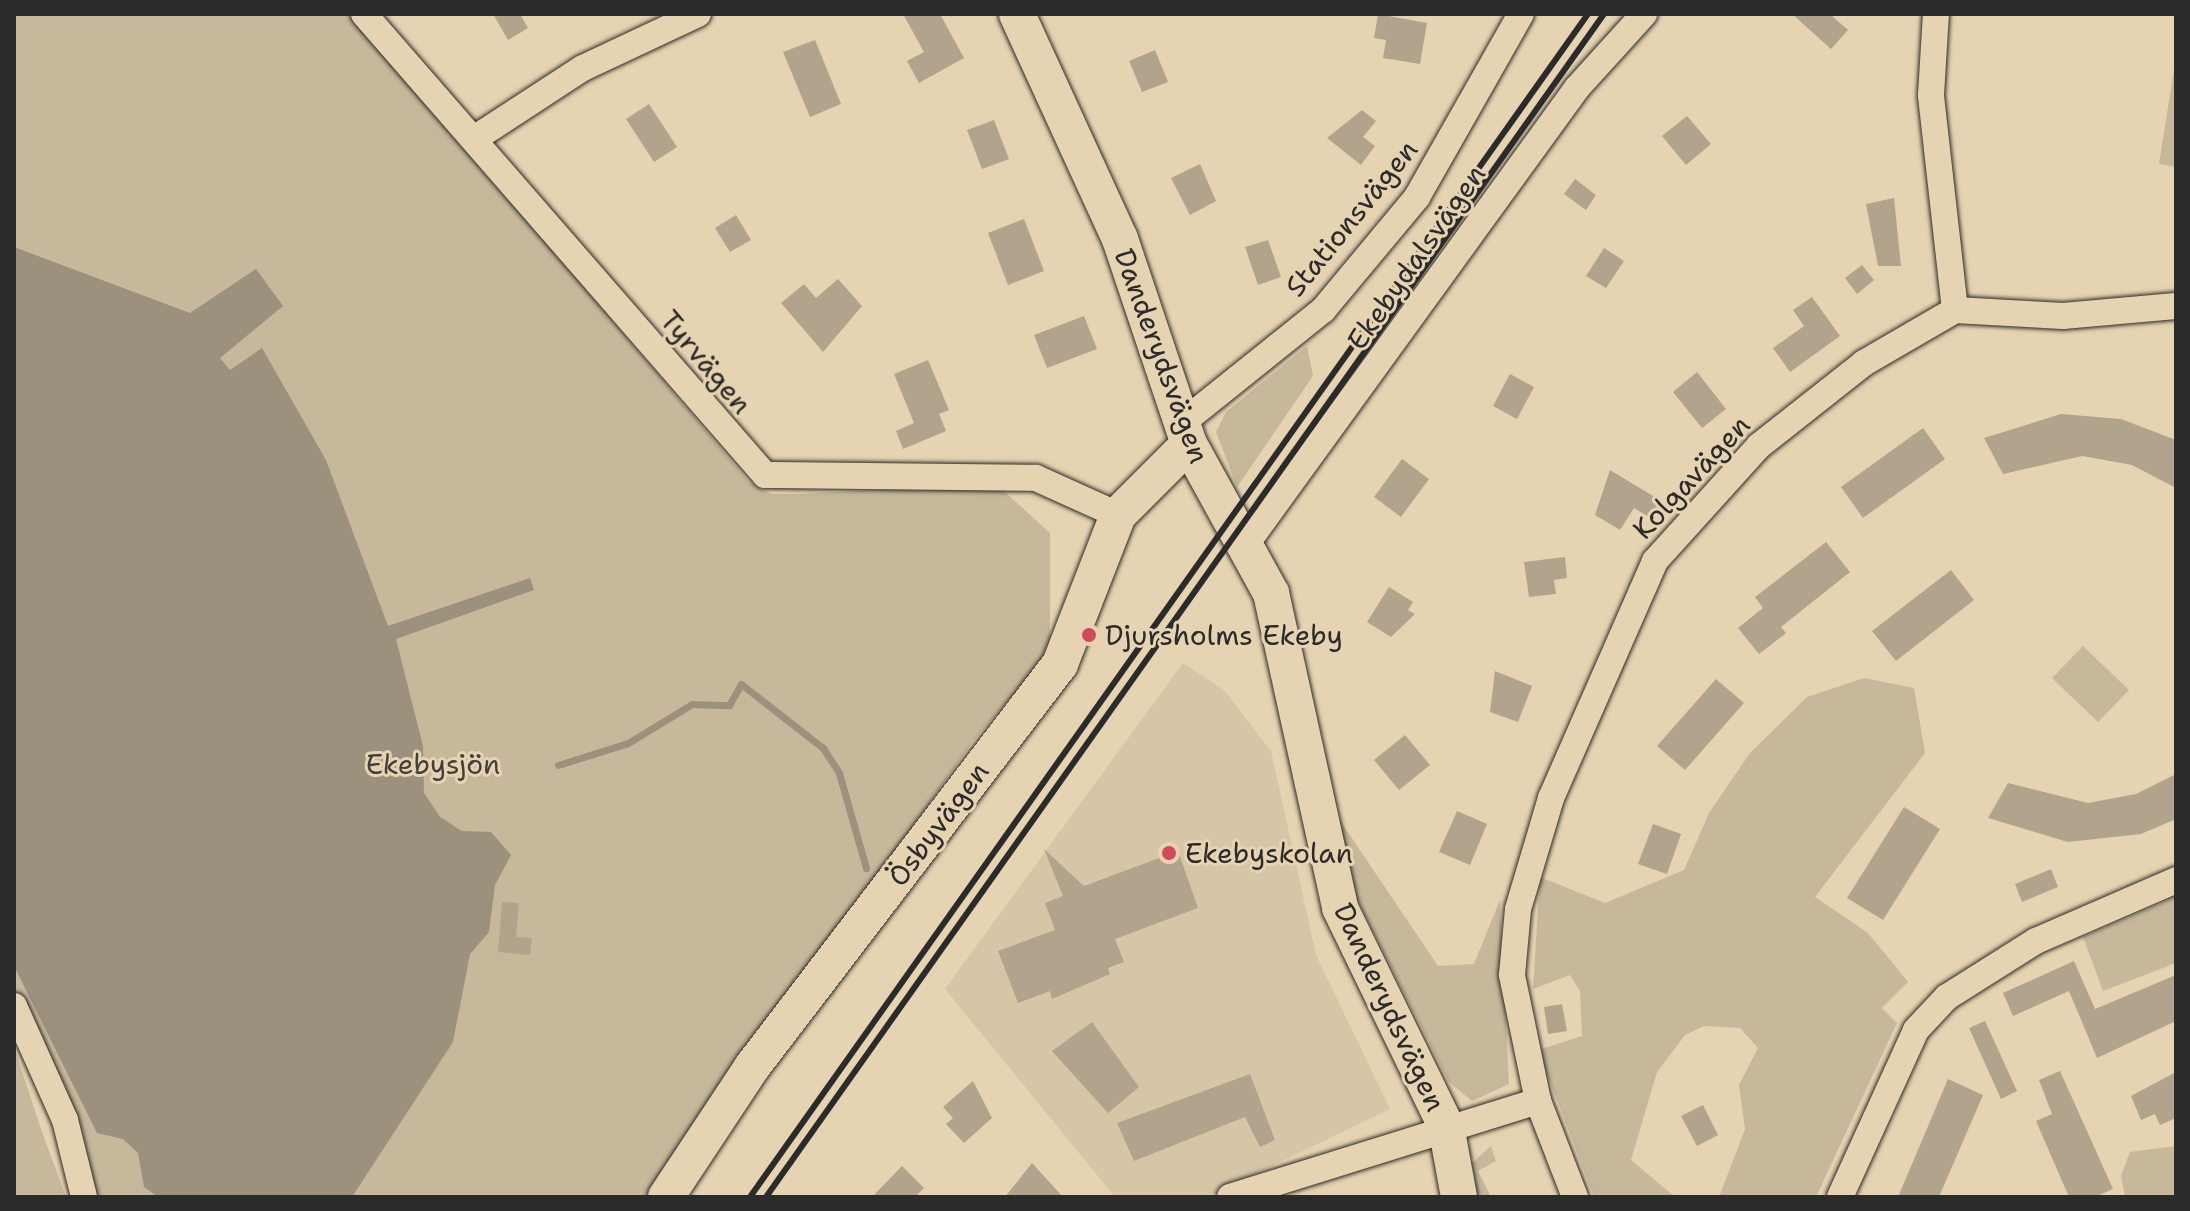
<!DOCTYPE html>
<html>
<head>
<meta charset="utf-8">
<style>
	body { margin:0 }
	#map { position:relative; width:2190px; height:1211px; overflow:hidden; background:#e6d3b1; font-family:"Shantell Sans",sans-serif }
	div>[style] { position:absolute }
	.built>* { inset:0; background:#d6c5a6 }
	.green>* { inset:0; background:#c7b89b }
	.water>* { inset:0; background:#9c917c }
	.stream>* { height:7px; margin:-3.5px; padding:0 3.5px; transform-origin:3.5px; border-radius:3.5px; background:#9c917c }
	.building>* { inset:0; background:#b2a48c }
	.roads { filter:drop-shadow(0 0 2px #2b2b2b) drop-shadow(0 0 2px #2b2b2b) }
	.street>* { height:26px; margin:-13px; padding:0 13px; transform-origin:13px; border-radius:13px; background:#e6d3b1 }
	.secondary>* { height:36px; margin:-18px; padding:0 18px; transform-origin:18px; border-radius:18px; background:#e6d3b1 }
	.rail>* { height:6px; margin:-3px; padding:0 3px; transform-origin:3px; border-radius:3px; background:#2b2b2b }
	.dots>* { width:22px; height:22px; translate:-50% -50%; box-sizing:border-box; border:4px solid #e6d3b1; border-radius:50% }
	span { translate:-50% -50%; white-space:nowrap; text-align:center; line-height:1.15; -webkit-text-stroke:6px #e6d3b1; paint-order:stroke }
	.street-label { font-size:28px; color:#2b2b2b }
	.poi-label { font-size:28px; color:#2b2b2b }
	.left { translate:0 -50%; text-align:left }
	.park-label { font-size:28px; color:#42403c }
	.frame { position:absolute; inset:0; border:16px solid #2b2b2b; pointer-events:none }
</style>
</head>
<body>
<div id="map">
	<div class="built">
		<i style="clip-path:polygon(1183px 663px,1224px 690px,1271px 751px,1316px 955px,1390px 1109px,1207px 1197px,1115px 1197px,945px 989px)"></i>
	</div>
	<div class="green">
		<i style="clip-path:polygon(14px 14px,353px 14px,749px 482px,771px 494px,799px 494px,996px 484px,1050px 533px,1050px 652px,973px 741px,652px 1197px,94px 1197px,14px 991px)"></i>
		<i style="clip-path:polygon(2176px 57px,2176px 167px,2159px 164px)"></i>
		<i style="clip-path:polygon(1307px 346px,1313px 376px,1237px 487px,1216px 432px,1226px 412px)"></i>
		<i style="clip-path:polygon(2083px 646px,2129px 690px,2098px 722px,2052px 678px)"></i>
		<i style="clip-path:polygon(1864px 678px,1914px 688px,1925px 753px,1815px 897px,1868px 933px,1908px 982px,1882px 1008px,1897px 1023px,1816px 1197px,1719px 1197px,1745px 1129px,1739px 1085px,1758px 1048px,1740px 1028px,1704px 1026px,1685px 1035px,1657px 1072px,1631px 1160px,1675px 1197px,1594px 1197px,1538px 1050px,1582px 1036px,1580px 991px,1570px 975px,1533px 989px,1540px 877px,1605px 903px,1684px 870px,1709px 813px,1750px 753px,1807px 697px)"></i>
		<i style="clip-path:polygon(1339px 819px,1438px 966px,1474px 964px,1500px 900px,1509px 1084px,1472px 1101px,1449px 1082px,1355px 895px)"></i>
		<i style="clip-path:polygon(2176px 897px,2176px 963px,2103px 991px,2083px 937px)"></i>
		<i style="clip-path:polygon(14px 1047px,42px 1132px,66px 1197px,14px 1197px)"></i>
		<i style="clip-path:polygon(1491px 1146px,1496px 1161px,1478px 1171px,1491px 1197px,1476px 1197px,1472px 1163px)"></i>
		<i style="clip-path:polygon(2176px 1146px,2176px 1197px,2125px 1197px,2121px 1176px,2130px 1152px)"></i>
	</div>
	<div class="water">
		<i style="clip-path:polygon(14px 247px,190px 313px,256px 269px,283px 306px,220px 358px,230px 370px,262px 348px,326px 460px,388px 626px,530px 578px,534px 590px,396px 639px,423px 746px,424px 793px,440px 817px,462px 831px,491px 832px,511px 855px,495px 885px,489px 932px,470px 954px,453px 1042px,352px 1197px,158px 1197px,144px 1187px,138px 1153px,123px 1139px,97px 1133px,14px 966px)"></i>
	</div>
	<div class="stream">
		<i style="left:558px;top:765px;width:73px;rotate:-17.4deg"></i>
		<i style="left:628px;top:743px;width:75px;rotate:-31.4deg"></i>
		<i style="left:692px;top:704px;width:37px;rotate:2deg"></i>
		<i style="left:729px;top:705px;width:24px;rotate:-60deg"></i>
		<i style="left:741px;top:684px;width:104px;rotate:38deg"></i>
		<i style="left:823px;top:748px;width:30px;rotate:57deg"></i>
		<i style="left:839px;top:773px;width:99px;rotate:74.1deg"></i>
	</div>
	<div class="building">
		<i style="clip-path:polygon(493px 14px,520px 14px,528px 28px,508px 40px)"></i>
		<i style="clip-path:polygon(903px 14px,940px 14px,964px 58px,919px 83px,907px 61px,924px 52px)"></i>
		<i style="clip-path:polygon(1378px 14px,1427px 23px,1420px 64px,1383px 58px,1386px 40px,1374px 38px)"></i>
		<i style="clip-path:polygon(1792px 14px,1830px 14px,1848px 30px,1831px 49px)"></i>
		<i style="clip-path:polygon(815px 40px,841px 104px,810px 117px,783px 52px)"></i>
		<i style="clip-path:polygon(1155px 50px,1168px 82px,1142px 92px,1129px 61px)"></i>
		<i style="clip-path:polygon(649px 104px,677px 147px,654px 162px,626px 119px)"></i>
		<i style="clip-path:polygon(1362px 110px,1376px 121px,1363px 137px,1375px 146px,1361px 165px,1327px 138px)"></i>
		<i style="clip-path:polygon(1687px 116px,1711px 144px,1686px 165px,1662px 136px)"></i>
		<i style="clip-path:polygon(994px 120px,1009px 159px,982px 169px,967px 130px)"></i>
		<i style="clip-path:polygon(1200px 164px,1216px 201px,1190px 215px,1171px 178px)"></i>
		<i style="clip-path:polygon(1575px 179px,1596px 195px,1586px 210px,1564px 194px)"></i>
		<i style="clip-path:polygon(1894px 198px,1901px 266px,1878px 266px,1866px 204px)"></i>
		<i style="clip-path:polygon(736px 215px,751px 240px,730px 252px,715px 228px)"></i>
		<i style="clip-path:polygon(1024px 219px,1044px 271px,1008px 285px,988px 233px)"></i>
		<i style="clip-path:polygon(1268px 240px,1281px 277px,1258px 285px,1245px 247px)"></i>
		<i style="clip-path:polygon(1604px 248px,1624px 261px,1606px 288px,1586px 276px)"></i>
		<i style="clip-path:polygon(1862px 265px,1874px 280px,1857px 294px,1845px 278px)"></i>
		<i style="clip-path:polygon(838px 279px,862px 306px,823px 352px,781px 303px,804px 284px,816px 298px)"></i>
		<i style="clip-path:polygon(1812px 297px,1840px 336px,1790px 372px,1773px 348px,1804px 326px,1793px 310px)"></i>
		<i style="clip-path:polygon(1084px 316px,1097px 349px,1047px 368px,1034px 335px)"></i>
		<i style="clip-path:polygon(928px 360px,949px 410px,939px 414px,946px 431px,903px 449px,896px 431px,914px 423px,894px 374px)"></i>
		<i style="clip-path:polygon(1697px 372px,1726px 409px,1702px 428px,1673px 392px)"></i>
		<i style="clip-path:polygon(1510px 374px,1534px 387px,1517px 419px,1493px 406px)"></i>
		<i style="clip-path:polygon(2061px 414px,2121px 419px,2176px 440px,2176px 488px,2132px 465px,2082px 456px,2003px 474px,1984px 438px)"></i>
		<i style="clip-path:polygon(1923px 428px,1945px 459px,1863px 518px,1841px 487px)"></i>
		<i style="clip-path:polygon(1402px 459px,1429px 479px,1401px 517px,1374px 497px)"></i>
		<i style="clip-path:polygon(1610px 470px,1663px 502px,1652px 519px,1634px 508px,1620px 530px,1595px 515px)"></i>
		<i style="clip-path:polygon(1826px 542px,1850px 572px,1781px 627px,1786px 633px,1759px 654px,1738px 628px,1763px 608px,1755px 597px)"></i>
		<i style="clip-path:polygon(1565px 557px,1567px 578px,1554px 580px,1556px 594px,1529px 597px,1524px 562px)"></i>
		<i style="clip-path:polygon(1951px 570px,1974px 600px,1896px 661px,1872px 631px)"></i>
		<i style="clip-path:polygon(1389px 587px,1413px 602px,1408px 610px,1415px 614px,1391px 637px,1367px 622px)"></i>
		<i style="clip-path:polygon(1495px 671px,1532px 686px,1518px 722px,1490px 712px)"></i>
		<i style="clip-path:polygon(1716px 679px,1744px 703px,1685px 770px,1657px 746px)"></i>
		<i style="clip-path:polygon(1405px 735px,1430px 765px,1399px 790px,1374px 760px)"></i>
		<i style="clip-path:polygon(2176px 774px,2176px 819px,2141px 834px,2068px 842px,1988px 818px,2008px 783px,2088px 803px,2136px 794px)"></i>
		<i style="clip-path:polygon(1904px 807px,1940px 829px,1883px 920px,1847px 898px)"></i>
		<i style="clip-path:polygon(1457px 811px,1487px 824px,1470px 865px,1439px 852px)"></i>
		<i style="clip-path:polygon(1653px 824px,1681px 834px,1667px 874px,1638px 864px)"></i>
		<i style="clip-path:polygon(1044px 849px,1084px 886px,1178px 851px,1198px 908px,1115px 939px,1124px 962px,1108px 968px,1110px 974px,1052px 999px,1050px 991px,1018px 1003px,998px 951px,1055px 930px,1045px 903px,1063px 896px)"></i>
		<i style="clip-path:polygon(2051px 869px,2058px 887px,2022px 902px,2015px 884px)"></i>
		<i style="clip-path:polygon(502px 902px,519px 903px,516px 937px,532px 938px,530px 955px,498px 952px)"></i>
		<i style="clip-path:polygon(2074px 961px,2095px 1009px,2176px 975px,2176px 1021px,2097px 1058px,2069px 991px,2013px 1016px,2003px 993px)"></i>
		<i style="clip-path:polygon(1562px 1004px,1567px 1031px,1548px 1034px,1544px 1007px)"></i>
		<i style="clip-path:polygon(1985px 1021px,2017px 1091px,2001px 1099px,1969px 1028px)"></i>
		<i style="clip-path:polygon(1092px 1022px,1139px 1087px,1108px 1113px,1052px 1051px)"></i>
		<i style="clip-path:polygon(2060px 1071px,2113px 1189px,2095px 1197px,2069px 1197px,2036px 1121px,2052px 1114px,2039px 1080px)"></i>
		<i style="clip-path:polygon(2176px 1072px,2176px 1118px,2160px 1125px,2155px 1114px,2141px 1120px,2131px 1096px)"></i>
		<i style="clip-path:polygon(1250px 1074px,1275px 1140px,1260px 1147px,1245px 1117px,1134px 1161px,1117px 1123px)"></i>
		<i style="clip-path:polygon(1948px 1079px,1983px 1095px,1939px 1197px,1898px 1197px)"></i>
		<i style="clip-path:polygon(973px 1081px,992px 1118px,964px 1143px,946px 1124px,953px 1118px,943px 1107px)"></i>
		<i style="clip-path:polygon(1703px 1105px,1718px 1135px,1697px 1146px,1681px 1116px)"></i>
		<i style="clip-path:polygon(1032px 1163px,1063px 1197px,1005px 1197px)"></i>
		<i style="clip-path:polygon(902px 1166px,924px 1188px,915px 1197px,872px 1197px)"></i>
	</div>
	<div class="roads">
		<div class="street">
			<i style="left:364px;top:14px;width:611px;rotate:48.98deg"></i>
			<i style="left:765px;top:475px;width:271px;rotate:0.6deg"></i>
			<i style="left:1036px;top:478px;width:90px;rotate:24.3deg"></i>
			<i style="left:477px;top:137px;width:126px;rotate:-33.1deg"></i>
			<i style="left:583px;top:68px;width:127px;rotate:-25.2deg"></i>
			<i style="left:1955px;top:310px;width:108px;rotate:3.2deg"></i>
			<i style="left:2063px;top:316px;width:113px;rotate:-5.1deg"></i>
			<i style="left:1182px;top:423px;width:181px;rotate:-38.7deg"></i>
			<i style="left:1323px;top:310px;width:147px;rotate:-50.2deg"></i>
			<i style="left:1417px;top:197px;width:210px;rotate:-60.4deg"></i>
			<i style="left:1247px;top:543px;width:562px;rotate:-54.05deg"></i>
			<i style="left:1577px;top:88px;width:100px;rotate:-47.8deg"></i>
			<i style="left:14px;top:1006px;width:125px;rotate:65.9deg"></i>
			<i style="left:65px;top:1120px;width:79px;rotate:76.1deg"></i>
			<i style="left:1538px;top:1101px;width:129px;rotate:-101.7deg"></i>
			<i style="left:1512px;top:975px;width:66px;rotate:-84.8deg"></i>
			<i style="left:1518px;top:909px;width:116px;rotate:-73.4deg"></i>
			<i style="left:1551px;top:798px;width:259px;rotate:-66.3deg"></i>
			<i style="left:1655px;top:561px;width:155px;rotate:-47.9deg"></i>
			<i style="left:1759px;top:446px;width:134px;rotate:-38.3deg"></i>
			<i style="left:1864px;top:363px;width:105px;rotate:-30.2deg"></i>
			<i style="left:1955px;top:310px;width:216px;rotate:-96.4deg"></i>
			<i style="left:1931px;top:95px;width:81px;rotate:-86.5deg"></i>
			<i style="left:1230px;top:1197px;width:323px;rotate:-17.3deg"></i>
			<i style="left:1538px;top:1101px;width:103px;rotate:68.9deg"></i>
			<i style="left:1840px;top:1197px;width:183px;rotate:-65.5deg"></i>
			<i style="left:1916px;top:1030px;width:45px;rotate:-46.8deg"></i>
			<i style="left:1947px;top:997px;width:105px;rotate:-32.2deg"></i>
			<i style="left:2036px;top:941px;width:153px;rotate:-23.5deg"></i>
		</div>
		<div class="secondary">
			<i style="left:1017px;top:14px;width:247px;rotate:65.4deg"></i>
			<i style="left:1120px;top:239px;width:216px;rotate:71.4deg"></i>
			<i style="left:1189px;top:444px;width:170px;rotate:61.2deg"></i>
			<i style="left:1271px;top:593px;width:322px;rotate:77.6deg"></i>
			<i style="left:1340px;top:908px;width:242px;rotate:64.1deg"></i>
			<i style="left:1446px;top:1126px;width:72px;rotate:79.6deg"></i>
			<i style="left:666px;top:1197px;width:156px;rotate:-56.5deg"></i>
			<i style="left:752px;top:1067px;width:507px;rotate:-52.61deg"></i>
			<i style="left:1060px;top:664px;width:160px;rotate:-68.7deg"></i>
			<i style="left:1118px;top:515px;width:100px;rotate:-45deg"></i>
		</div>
	</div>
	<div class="rail">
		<i style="left:750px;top:1197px;width:1450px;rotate:-54.69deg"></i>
		<i style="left:766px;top:1197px;width:1450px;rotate:-54.69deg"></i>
	</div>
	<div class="dots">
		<i style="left:1089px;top:635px;background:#d1495b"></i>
		<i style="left:1169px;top:853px;background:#d1495b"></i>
	</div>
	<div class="street-label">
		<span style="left:1351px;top:218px;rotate:-51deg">Stationsvägen</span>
		<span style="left:1416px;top:257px;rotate:-55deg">Ekebydalsvägen</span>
		<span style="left:1162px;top:356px;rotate:70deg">Danderydsvägen</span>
		<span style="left:706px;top:362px;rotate:50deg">Tyrvägen</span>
		<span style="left:1691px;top:477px;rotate:-47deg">Kolgavägen</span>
		<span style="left:938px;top:824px;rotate:-53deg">Ösbyvägen</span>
		<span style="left:1390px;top:1007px;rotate:65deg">Danderydsvägen</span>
	</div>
	<div class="poi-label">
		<span class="left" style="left:1105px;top:635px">Djursholms Ekeby</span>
		<span class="left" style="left:1185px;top:853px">Ekebyskolan</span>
	</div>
	<div class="park-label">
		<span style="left:433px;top:764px">Ekebysjön</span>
	</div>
	<div class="frame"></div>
</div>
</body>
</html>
